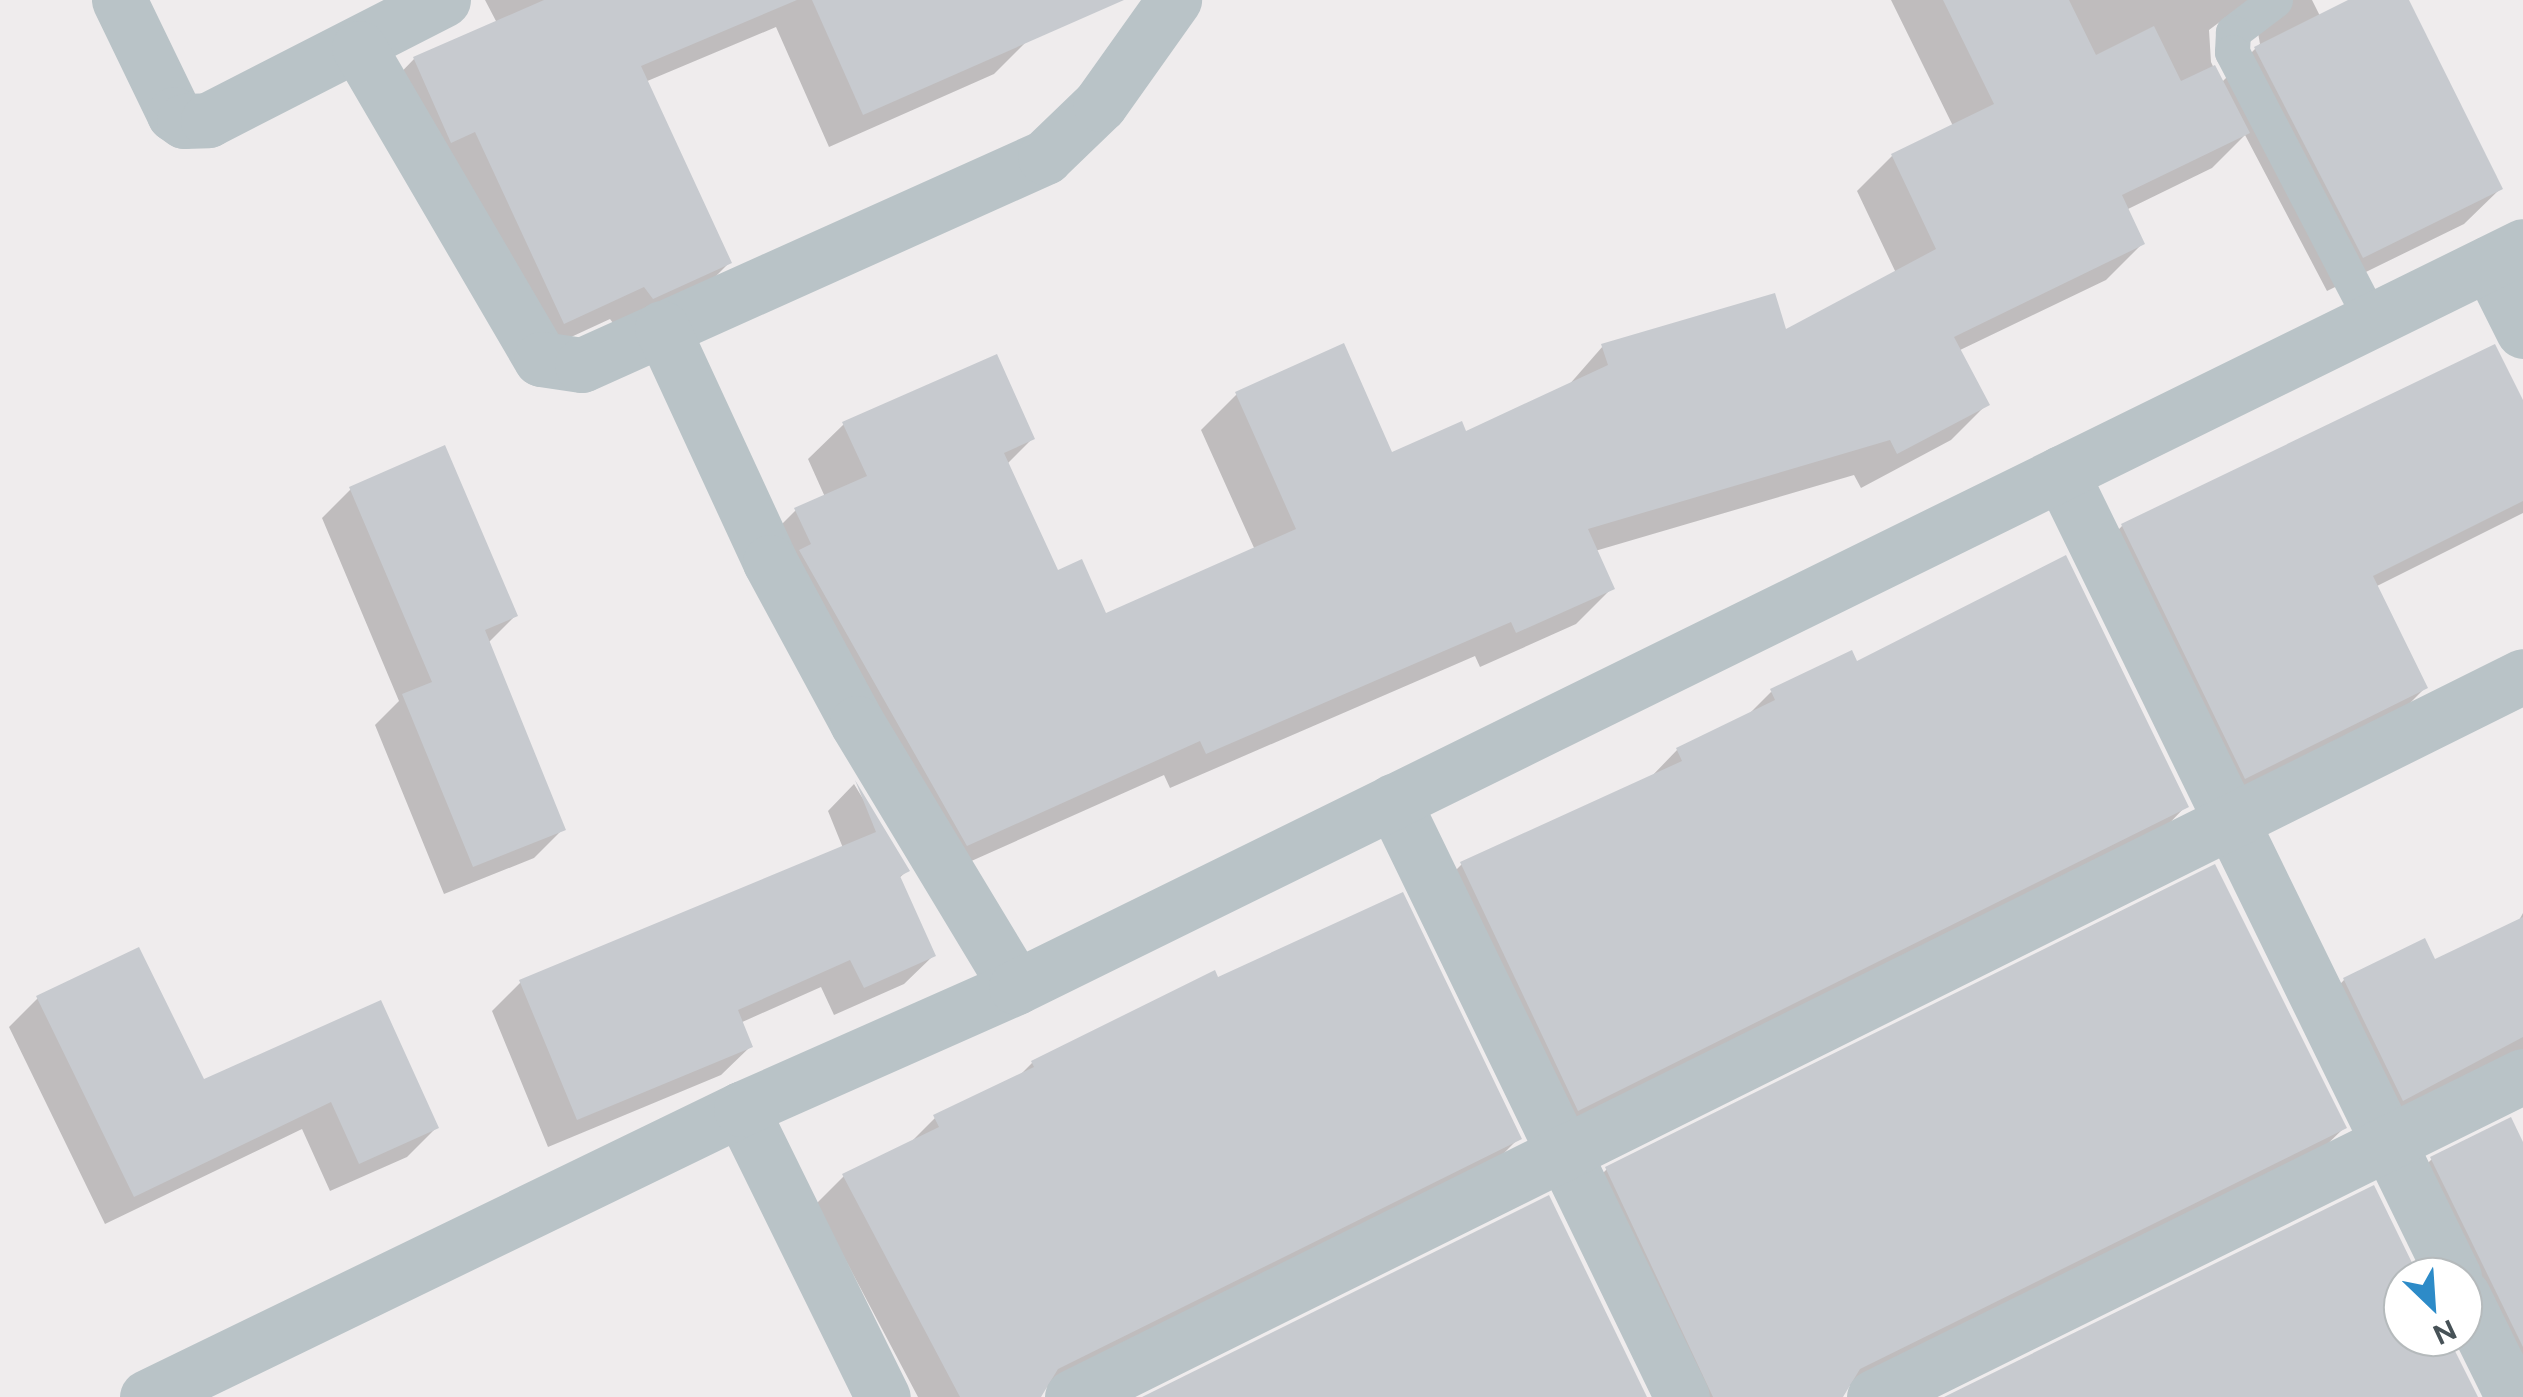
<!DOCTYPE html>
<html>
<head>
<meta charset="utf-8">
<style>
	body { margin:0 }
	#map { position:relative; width:2523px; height:1397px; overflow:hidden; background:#efeced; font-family:Figtree,sans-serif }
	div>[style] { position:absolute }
	.shadow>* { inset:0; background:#0003 }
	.building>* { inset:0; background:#c7cacf }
	.service>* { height:35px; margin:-17.5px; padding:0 17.5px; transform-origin:17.5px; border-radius:17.5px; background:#b9c3c7 }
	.minor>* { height:55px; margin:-27.5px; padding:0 27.5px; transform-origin:27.5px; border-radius:27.5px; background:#b9c3c7 }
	span { translate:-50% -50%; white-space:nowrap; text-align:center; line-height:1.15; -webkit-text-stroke:8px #fff; paint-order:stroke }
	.north { position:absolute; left:2383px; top:1257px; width:100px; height:100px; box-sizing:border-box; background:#fff; border:2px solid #b5babc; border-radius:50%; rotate:155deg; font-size:28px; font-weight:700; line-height:40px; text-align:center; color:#475257 }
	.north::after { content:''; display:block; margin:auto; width:35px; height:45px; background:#2d8bc8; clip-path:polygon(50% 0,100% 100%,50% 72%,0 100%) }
</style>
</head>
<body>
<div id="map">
	<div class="shadow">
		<i style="clip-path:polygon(485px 0,1010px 0,1028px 40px,994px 74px,829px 147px,776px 27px,645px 82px,729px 263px,696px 296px,619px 331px,610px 319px,530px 356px,381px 93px,414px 59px,497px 23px)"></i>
		<i style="clip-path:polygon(evenodd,1891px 0,2312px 0,2320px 16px,2353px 0,2407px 0,2500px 189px,2464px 224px,2327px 291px,2245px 135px,2212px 168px,2126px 210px,2142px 244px,2106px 280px,1958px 351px,1987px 404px,1951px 440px,1861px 488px,1854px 475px,1595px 551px,1612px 588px,1576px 624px,1480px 667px,1475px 656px,1170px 788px,1164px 775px,931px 879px,760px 546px,796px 510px,825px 497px,808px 459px,844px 424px,1032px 439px,1007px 464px,1057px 573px,1105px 616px,1255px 550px,1201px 430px,1237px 394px,1391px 455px,1465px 434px,1568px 386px,1603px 346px,1784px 333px,1896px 273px,1857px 191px,1892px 156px,1953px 126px,1891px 0,2225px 18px,2256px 22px,2260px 44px,2221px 83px,2211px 62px,2209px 30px,2225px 18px)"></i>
		<i style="clip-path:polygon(2523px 407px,2523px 513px,2375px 587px,2425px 688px,2396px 717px,2216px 806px,2094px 555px,2122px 526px)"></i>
		<i style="clip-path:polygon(351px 489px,515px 616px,488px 643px,563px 829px,534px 858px,444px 894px,375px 725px,399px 701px,322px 518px)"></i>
		<i style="clip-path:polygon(1771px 692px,2186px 806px,2159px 834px,1550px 1136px,1434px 892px,1462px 864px,1650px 778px,1677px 750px,1746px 717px)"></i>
		<i style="clip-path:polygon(854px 784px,907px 871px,898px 879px,933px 956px,904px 984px,834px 1015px,821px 987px,740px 1023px,750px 1047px,721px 1075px,548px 1147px,492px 1011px,521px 982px,843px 848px,828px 811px)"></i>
		<i style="clip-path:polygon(2523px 913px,2523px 1051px,2373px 1128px,2316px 1009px,2344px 980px,2434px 963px,2518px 922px)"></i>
		<i style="clip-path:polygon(1217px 980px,1519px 1138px,1491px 1166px,1043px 1389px,1039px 1397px,918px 1397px,816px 1204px,844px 1176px,907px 1146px,935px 1118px,1018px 1077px,1032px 1063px)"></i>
		<i style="clip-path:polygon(38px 998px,202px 1082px,380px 1003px,436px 1128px,407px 1157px,330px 1191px,302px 1129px,105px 1224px,9px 1027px)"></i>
		<i style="clip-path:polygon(2344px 1128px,2316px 1155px,1843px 1389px,1842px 1397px,1676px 1397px,1579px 1197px,1607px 1169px)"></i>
		<i style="clip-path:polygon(2523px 1147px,2523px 1397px,2404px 1186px,2432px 1159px)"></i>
	</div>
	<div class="building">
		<i style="clip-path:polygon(544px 0,797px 0,641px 66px,732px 263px,653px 299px,644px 287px,564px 324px,475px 132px,451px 143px,413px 57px)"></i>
		<i style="clip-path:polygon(812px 0,1124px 0,863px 115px)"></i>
		<i style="clip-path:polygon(1943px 0,2069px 0,2096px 55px,2154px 26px,2181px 81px,2215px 65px,2250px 133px,2122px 195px,2145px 244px,1954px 337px,1990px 405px,1897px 454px,1890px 440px,1588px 529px,1615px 589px,1516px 633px,1511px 622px,1206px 754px,1200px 741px,967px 846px,799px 550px,811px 544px,794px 508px,867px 476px,842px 422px,997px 354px,1035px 439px,1004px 453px,1058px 570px,1082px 559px,1106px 613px,1296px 529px,1235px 392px,1344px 343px,1392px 452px,1462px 421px,1466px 431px,1608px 365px,1601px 344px,1775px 293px,1786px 329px,1936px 249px,1891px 154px,1994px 104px)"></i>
		<i style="clip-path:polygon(2348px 0,2409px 0,2503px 189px,2363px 258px,2254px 47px)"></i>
		<i style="clip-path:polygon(2495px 344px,2523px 400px,2523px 501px,2373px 576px,2428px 688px,2245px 779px,2121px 524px)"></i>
		<i style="clip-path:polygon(445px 445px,518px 616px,485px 630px,566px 830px,473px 867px,402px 694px,432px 682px,349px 487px)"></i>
		<i style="clip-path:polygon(2066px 555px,2189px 807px,1578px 1111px,1460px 862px,1682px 761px,1676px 748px,1775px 700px,1770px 689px,1852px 650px,1857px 661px)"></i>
		<i style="clip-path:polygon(855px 780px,910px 871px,900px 876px,936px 956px,864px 988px,850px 960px,738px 1010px,753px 1047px,577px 1120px,519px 980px,876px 832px)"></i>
		<i style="clip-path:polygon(2215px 864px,2347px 1128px,1860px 1369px,1843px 1397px,1713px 1397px,1605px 1167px)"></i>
		<i style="clip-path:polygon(1403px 892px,1522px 1139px,1058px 1369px,1041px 1397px,960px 1397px,842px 1174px,939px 1127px,933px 1115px,1034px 1067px,1031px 1061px,1215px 970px,1218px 977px)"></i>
		<i style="clip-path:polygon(2523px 917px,2523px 1037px,2403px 1101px,2343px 978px,2425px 938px,2435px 959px)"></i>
		<i style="clip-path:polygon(139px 947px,204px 1079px,381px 1000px,439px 1128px,359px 1164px,331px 1102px,134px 1197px,36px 996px)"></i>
		<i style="clip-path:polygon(2511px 1117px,2523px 1142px,2523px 1347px,2430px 1157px)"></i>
		<i style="clip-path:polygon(2374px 1185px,2419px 1277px,2403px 1277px,2403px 1337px,2448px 1337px,2478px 1397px,1944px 1397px)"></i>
		<i style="clip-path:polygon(1549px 1195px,1647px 1397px,1142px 1397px)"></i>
	</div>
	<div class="service">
		<i style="left:2275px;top:0;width:53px;rotate:142.7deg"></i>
		<i style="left:2233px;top:32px;width:20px;rotate:93deg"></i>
		<i style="left:2232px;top:52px;width:303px;rotate:62.5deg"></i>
	</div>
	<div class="minor">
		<i style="left:119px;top:0;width:127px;rotate:64.2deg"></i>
		<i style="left:174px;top:114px;width:12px;rotate:35deg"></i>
		<i style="left:184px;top:121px;width:24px;rotate:-2deg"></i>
		<i style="left:208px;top:120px;width:264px;rotate:-27.1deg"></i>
		<i style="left:359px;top:48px;width:360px;rotate:59.7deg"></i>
		<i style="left:541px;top:359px;width:41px;rotate:8.3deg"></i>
		<i style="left:582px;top:365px;width:508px;rotate:-24.19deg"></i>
		<i style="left:1045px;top:157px;width:76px;rotate:-43.9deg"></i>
		<i style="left:1100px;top:104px;width:128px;rotate:-54.6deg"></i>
		<i style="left:2489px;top:263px;width:76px;rotate:63.4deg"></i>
		<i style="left:662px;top:328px;width:258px;rotate:65.2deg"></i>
		<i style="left:770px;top:562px;width:183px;rotate:61.6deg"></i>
		<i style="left:857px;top:723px;width:308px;rotate:58.9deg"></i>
		<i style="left:2061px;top:473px;width:895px;rotate:63.95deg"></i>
		<i style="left:1393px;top:801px;width:662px;rotate:64.13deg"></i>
		<i style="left:741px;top:1109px;width:321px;rotate:63.8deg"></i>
		<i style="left:2463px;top:1296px;width:113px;rotate:63.7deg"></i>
		<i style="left:147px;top:1397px;width:660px;rotate:-25.87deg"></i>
		<i style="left:741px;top:1109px;width:301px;rotate:-23.9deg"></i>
		<i style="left:1016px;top:987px;width:1679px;rotate:-26.18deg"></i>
		<i style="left:1072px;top:1397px;width:1620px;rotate:-26.42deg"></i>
		<i style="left:1874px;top:1397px;width:724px;rotate:-26.32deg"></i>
	</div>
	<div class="north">N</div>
</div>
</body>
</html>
